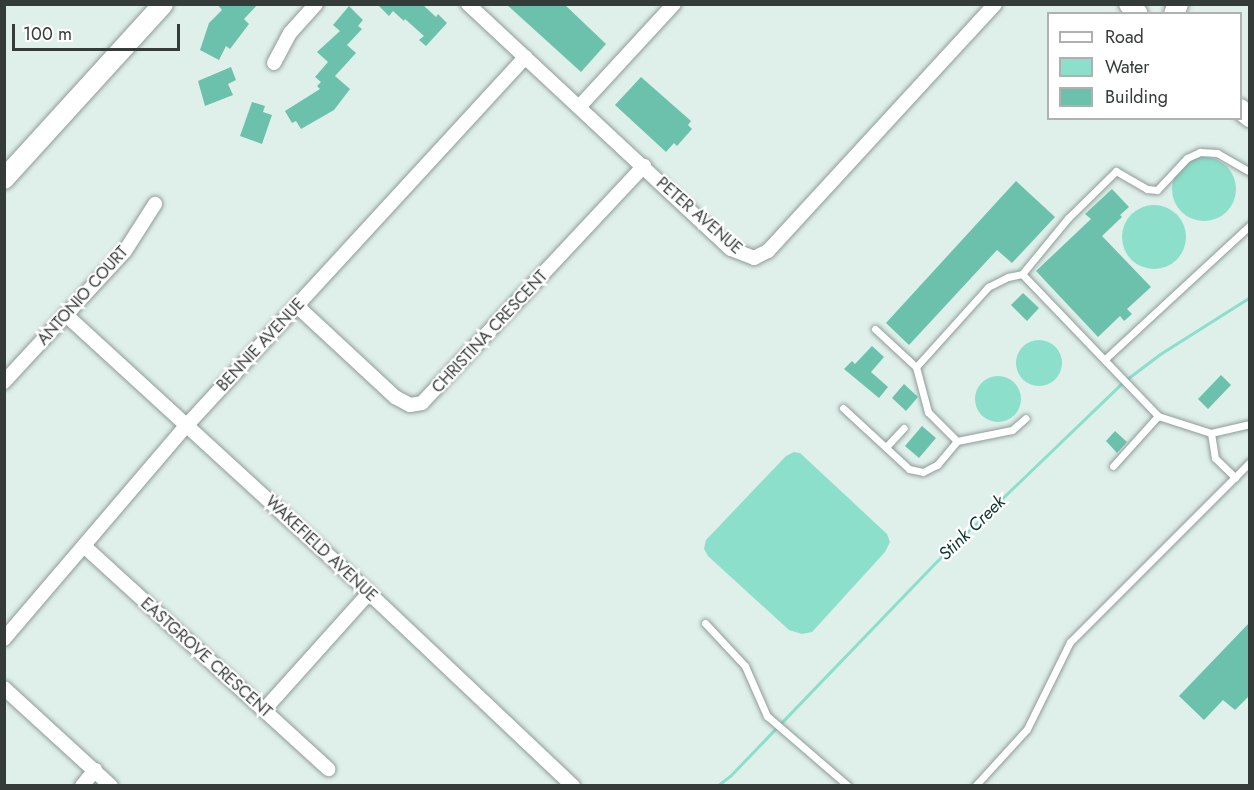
<!DOCTYPE html>
<html>
<head>
<meta charset="utf-8">
<style>
	body { margin:0 }
	#map { position:relative; width:1254px; height:790px; overflow:hidden; background:#dfefea; font-family:Jost,sans-serif }
	div>[style] { position:absolute }
	.water>* { inset:0; background:#8bdfcb }
	.round { border-radius:50% }
	.stream>* { height:3px; margin:-1.5px; padding:0 1.5px; transform-origin:1.5px; border-radius:1.5px; background:#8bdfcb }
	.building>* { inset:0; background:#6cc1ad }
	.roads { filter:drop-shadow(0 0 2px #8e9c98) drop-shadow(0 0 2px #8e9c98) }
	.service>* { height:7px; margin:-3.5px; padding:0 3.5px; transform-origin:3.5px; border-radius:3.5px; background:#fff }
	.minor>* { height:14px; margin:-7px; padding:0 7px; transform-origin:7px; border-radius:7px; background:#fff }
	.secondary>* { height:20px; margin:-10px; padding:0 10px; transform-origin:10px; border-radius:10px; background:#fff }
	span { translate:-50% -50%; white-space:nowrap; text-align:center; line-height:1.15; -webkit-text-stroke:4.5px #fff; paint-order:stroke }
	.street-label { font-size:16px; color:#353b39 }
	.water-label { font-size:18px; color:#0c352d; font-style:italic }
	.frame { position:absolute; inset:0; border:6px solid #353b39; pointer-events:none }
	.legend { position:absolute; left:1047px; top:12px; width:195px; height:108px; box-sizing:border-box; background:#fff; border:2px solid #aeb1b0; margin:0; padding:8px 10px; list-style:none; font-size:18px; color:#353b39 }
	.legend li { display:flex; align-items:center; gap:12px; height:30px }
	.legend b { width:30px; border:2px solid #aeb1b0 }
	.scale { position:absolute; left:12px; top:24px; width:168px; height:27px; box-sizing:border-box; border:3px solid #353b39; border-top:0; padding-left:8px; font-size:18px; line-height:21px; white-space:nowrap; color:#353b39; -webkit-text-stroke:4px #fff; paint-order:stroke }
</style>
</head>
<body>
<div id="map">
	<div class="water">
		<i class="round" style="left:1172px;top:157px;width:64px;height:64px"></i>
		<i class="round" style="left:1122px;top:205px;width:64px;height:64px"></i>
		<i class="round" style="left:1016px;top:340px;width:46px;height:46px"></i>
		<i class="round" style="left:975px;top:376px;width:46px;height:46px"></i>
		<i style="clip-path:polygon(794px 452px,800px 453px,887px 534px,890px 542px,885px 552px,812px 632px,802px 634px,789px 630px,708px 556px,704px 549px,706px 540px,786px 456px)"></i>
	</div>
	<div class="stream">
		<i style="left:717px;top:786px;width:16px;rotate:-38deg"></i>
		<i style="left:730px;top:776px;width:298px;rotate:-46.1deg"></i>
		<i style="left:937px;top:561px;width:258px;rotate:-43.9deg"></i>
		<i style="left:1123px;top:382px;width:46px;rotate:-37.1deg"></i>
		<i style="left:1160px;top:354px;width:107px;rotate:-32.3deg"></i>
	</div>
	<div class="building">
		<i style="clip-path:polygon(217px 4px,258px 4px,244px 19px,249px 24px,230px 49px,226px 46px,219px 60px,200px 50px,209px 23px,222px 10px)"></i>
		<i style="clip-path:polygon(377px 4px,422px 4px,436px 17px,438px 14px,447px 23px,426px 46px,419px 40px,424px 36px,405px 19px,404px 21px,393px 11px,389px 16px)"></i>
		<i style="clip-path:polygon(506px 4px,564px 4px,606px 44px,581px 72px)"></i>
		<i style="clip-path:polygon(349px 6px,363px 20px,358px 26px,362px 29px,347px 45px,356px 53px,335px 76px,350px 89px,334px 110px,301px 129px,296px 121px,292px 123px,285px 111px,320px 89px,317px 86px,321px 82px,315px 77px,328px 62px,317px 52px,340px 31px,333px 25px)"></i>
		<i style="clip-path:polygon(231px 67px,236px 80px,228px 84px,233px 95px,205px 106px,198px 81px)"></i>
		<i style="clip-path:polygon(641px 77px,691px 121px,688px 125px,692px 129px,677px 146px,674px 143px,666px 152px,615px 105px)"></i>
		<i style="clip-path:polygon(252px 102px,265px 106px,263px 112px,272px 115px,262px 144px,240px 136px)"></i>
		<i style="clip-path:polygon(1016px 181px,1055px 217px,1012px 263px,997px 250px,909px 345px,886px 323px)"></i>
		<i style="clip-path:polygon(1112px 189px,1129px 207px,1120px 215px,1122px 217px,1102px 236px,1151px 287px,1127px 309px,1132px 314px,1124px 321px,1120px 316px,1098px 337px,1036px 271px,1091px 219px,1085px 214px)"></i>
		<i style="clip-path:polygon(1023px 293px,1039px 308px,1027px 321px,1011px 305px)"></i>
		<i style="clip-path:polygon(872px 346px,884px 357px,871px 372px,888px 387px,879px 398px,844px 369px,852px 361px,855px 364px)"></i>
		<i style="clip-path:polygon(1221px 375px,1231px 385px,1208px 409px,1198px 399px)"></i>
		<i style="clip-path:polygon(904px 384px,918px 397px,906px 411px,892px 398px)"></i>
		<i style="clip-path:polygon(922px 426px,936px 438px,919px 458px,905px 446px)"></i>
		<i style="clip-path:polygon(1115px 431px,1127px 442px,1117px 453px,1106px 441px)"></i>
		<i style="clip-path:polygon(1250px 622px,1250px 695px,1235px 710px,1223px 700px,1204px 720px,1179px 696px)"></i>
	</div>
	<div class="roads">
		<div class="service">
			<i style="left:1250px;top:172px;width:38px;rotate:-150deg"></i>
			<i style="left:1217px;top:153px;width:17px;rotate:-177deg"></i>
			<i style="left:1200px;top:152px;width:14px;rotate:155deg"></i>
			<i style="left:1187px;top:158px;width:44px;rotate:133.2deg"></i>
			<i style="left:1157px;top:190px;width:10px;rotate:-174deg"></i>
			<i style="left:1147px;top:189px;width:36px;rotate:-150deg"></i>
			<i style="left:1116px;top:171px;width:67px;rotate:135.6deg"></i>
			<i style="left:1068px;top:218px;width:72px;rotate:129.4deg"></i>
			<i style="left:1022px;top:274px;width:197px;rotate:46.2deg"></i>
			<i style="left:1158px;top:416px;width:56px;rotate:17.8deg"></i>
			<i style="left:1211px;top:433px;width:40px;rotate:-13deg"></i>
			<i style="left:875px;top:329px;width:56px;rotate:42.8deg"></i>
			<i style="left:1105px;top:359px;width:197px;rotate:-42.7deg"></i>
			<i style="left:843px;top:408px;width:90px;rotate:42.7deg"></i>
			<i style="left:909px;top:469px;width:14px;rotate:12deg"></i>
			<i style="left:923px;top:472px;width:16px;rotate:-27deg"></i>
			<i style="left:937px;top:465px;width:31px;rotate:-50deg"></i>
			<i style="left:957px;top:441px;width:41px;rotate:-135deg"></i>
			<i style="left:928px;top:412px;width:47px;rotate:-104.9deg"></i>
			<i style="left:916px;top:367px;width:108px;rotate:-48deg"></i>
			<i style="left:988px;top:287px;width:22px;rotate:-27deg"></i>
			<i style="left:1008px;top:277px;width:14px;rotate:-12deg"></i>
			<i style="left:1211px;top:433px;width:25px;rotate:81deg"></i>
			<i style="left:1215px;top:458px;width:28px;rotate:44deg"></i>
			<i style="left:957px;top:441px;width:56px;rotate:-11.3deg"></i>
			<i style="left:1012px;top:430px;width:18px;rotate:-41deg"></i>
			<i style="left:886px;top:447px;width:26px;rotate:-47deg"></i>
			<i style="left:1113px;top:466px;width:67px;rotate:-48deg"></i>
			<i style="left:705px;top:623px;width:59px;rotate:47.1deg"></i>
			<i style="left:745px;top:666px;width:55px;rotate:66.3deg"></i>
			<i style="left:767px;top:716px;width:107px;rotate:40.8deg"></i>
			<i style="left:975px;top:786px;width:77px;rotate:-47.6deg"></i>
			<i style="left:1027px;top:729px;width:97px;rotate:-63.7deg"></i>
			<i style="left:1070px;top:642px;width:255px;rotate:-45deg"></i>
		</div>
		<div class="minor">
			<i style="left:468px;top:4px;width:359px;rotate:43deg"></i>
			<i style="left:731px;top:249px;width:25px;rotate:21deg"></i>
			<i style="left:754px;top:258px;width:16px;rotate:-27deg"></i>
			<i style="left:768px;top:251px;width:335px;rotate:-47.4deg"></i>
			<i style="left:274px;top:63px;width:34px;rotate:-62deg"></i>
			<i style="left:290px;top:33px;width:39px;rotate:-48deg"></i>
			<i style="left:579px;top:107px;width:140px;rotate:-47.3deg"></i>
			<i style="left:297px;top:306px;width:134px;rotate:42.9deg"></i>
			<i style="left:395px;top:397px;width:17px;rotate:28deg"></i>
			<i style="left:410px;top:405px;width:12px;rotate:-9deg"></i>
			<i style="left:422px;top:403px;width:325px;rotate:-46.9deg"></i>
			<i style="left:66px;top:315px;width:411px;rotate:42.5deg"></i>
			<i style="left:369px;top:593px;width:281px;rotate:43.4deg"></i>
			<i style="left:4px;top:382px;width:178px;rotate:-47.3deg"></i>
			<i style="left:125px;top:251px;width:56px;rotate:-57.4deg"></i>
			<i style="left:84px;top:546px;width:331px;rotate:42.4deg"></i>
			<i style="left:4px;top:639px;width:282px;rotate:-49.5deg"></i>
			<i style="left:187px;top:425px;width:500px;rotate:-47.4deg"></i>
			<i style="left:4px;top:688px;width:145px;rotate:42.5deg"></i>
			<i style="left:264px;top:710px;width:157px;rotate:-48.1deg"></i>
			<i style="left:82px;top:786px;width:21px;rotate:-51deg"></i>
		</div>
		<div class="secondary">
			<i style="left:1129px;top:4px;width:13px;rotate:48deg"></i>
			<i style="left:1174px;top:14px;width:11px;rotate:-68deg"></i>
			<i style="left:1240px;top:109px;width:13px;rotate:39deg"></i>
			<i style="left:4px;top:179px;width:236px;rotate:-47.7deg"></i>
		</div>
	</div>
	<div class="street-label">
		<span style="left:699px;top:216px;rotate:41deg">PETER AVENUE</span>
		<span style="left:83px;top:296px;rotate:-48deg">ANTONIO COURT</span>
		<span style="left:490px;top:332px;rotate:-47deg">CHRISTINA CRESCENT</span>
		<span style="left:261px;top:345px;rotate:-47deg">BENNIE AVENUE</span>
		<span style="left:321px;top:549px;rotate:43deg">WAKEFIELD AVENUE</span>
		<span style="left:206px;top:658px;rotate:42deg">EASTGROVE CRESCENT</span>
	</div>
	<div class="water-label">
		<span style="left:972px;top:528px;rotate:-44deg">Stink Creek</span>
	</div>
	<div class="frame"></div>
	<ul class="legend">
	<li><b style="height:8px;background:#fff"></b>Road</li>
	<li><b style="height:16px;background:#8bdfcb"></b>Water</li>
	<li><b style="height:16px;background:#6cc1ad"></b>Building</li>
	</ul>
	<div class="scale">100 m</div>
</div>
</body>
</html>
